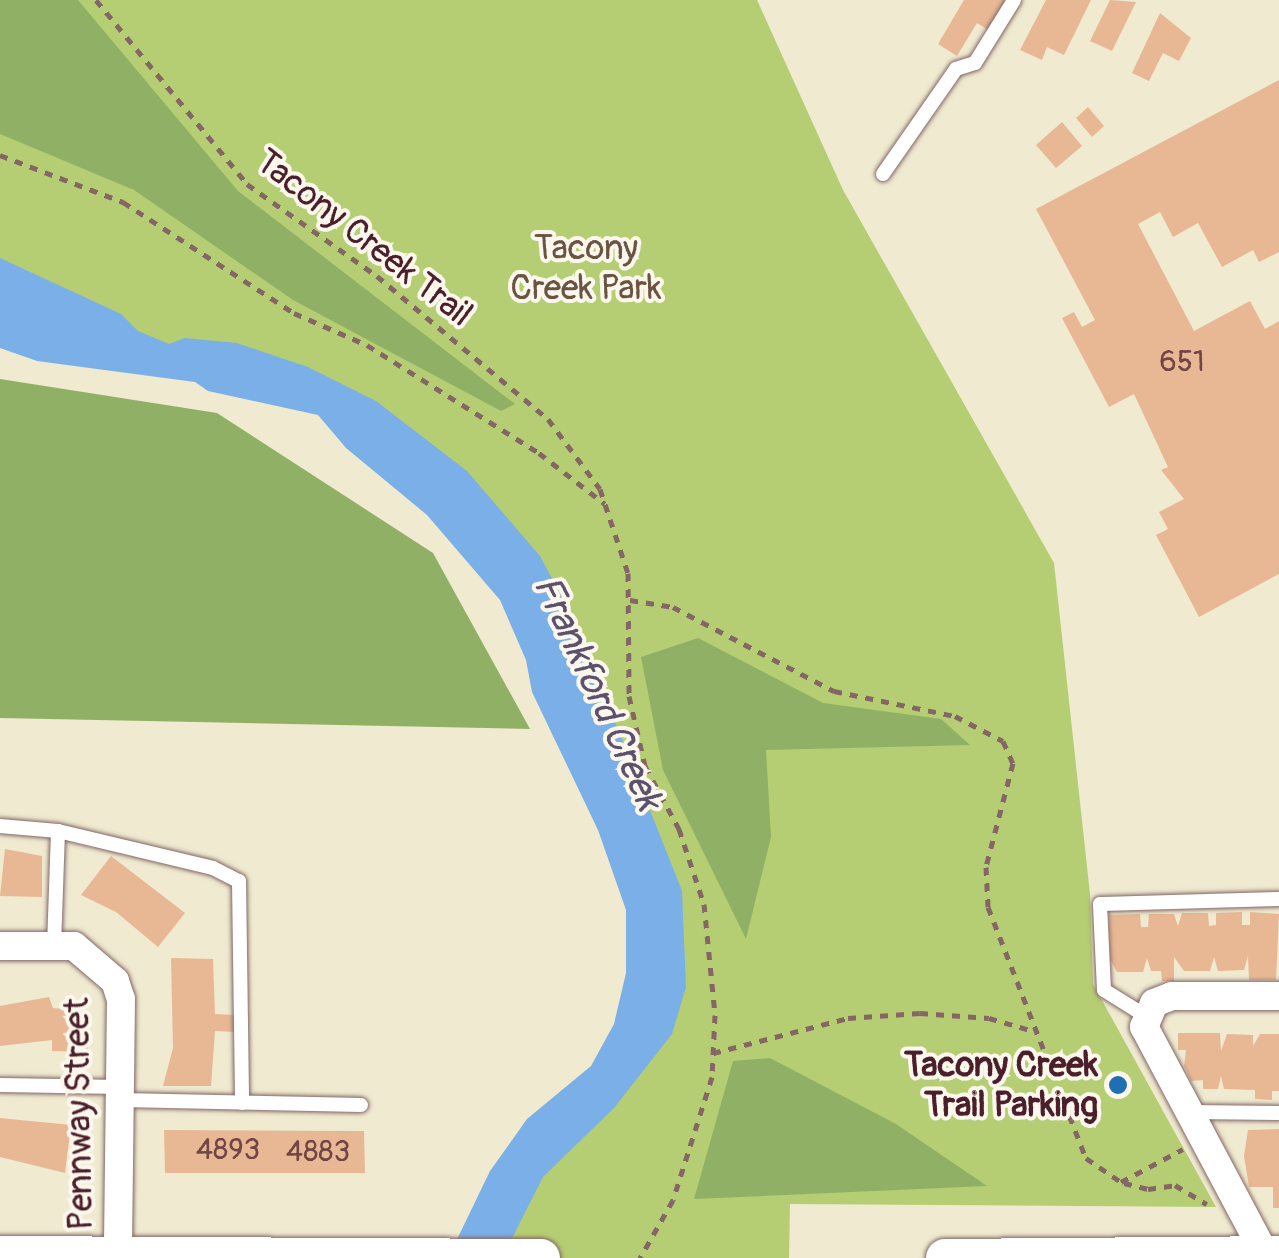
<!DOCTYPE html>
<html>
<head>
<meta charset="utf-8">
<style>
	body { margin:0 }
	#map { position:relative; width:1279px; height:1258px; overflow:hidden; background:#efead0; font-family:Pangolin,sans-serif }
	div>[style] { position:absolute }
	.green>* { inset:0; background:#b5ce73 }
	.forest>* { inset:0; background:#90b165 }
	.water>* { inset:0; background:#7bafe8 }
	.building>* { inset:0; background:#e8b894 }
	.path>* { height:5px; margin-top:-2.5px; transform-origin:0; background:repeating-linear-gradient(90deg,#846665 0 8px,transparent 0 16px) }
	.roads { filter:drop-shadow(0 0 2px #846665) drop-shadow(0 0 2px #846665) }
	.lane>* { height:14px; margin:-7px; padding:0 7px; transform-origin:7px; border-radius:7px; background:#fff }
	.street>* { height:28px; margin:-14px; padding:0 14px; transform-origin:14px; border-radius:14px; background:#fff }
	.secondary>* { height:38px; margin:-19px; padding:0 19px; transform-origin:19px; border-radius:19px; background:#fff }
	.dots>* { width:28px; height:28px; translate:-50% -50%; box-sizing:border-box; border:5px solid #fbf7ec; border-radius:50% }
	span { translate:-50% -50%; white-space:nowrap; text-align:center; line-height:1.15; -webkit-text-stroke:8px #fbf7ec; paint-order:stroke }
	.number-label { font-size:30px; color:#724545 }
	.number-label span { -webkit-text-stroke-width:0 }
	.street-label { font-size:35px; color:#4a1f2b }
	.park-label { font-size:35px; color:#6a5441 }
	.poi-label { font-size:35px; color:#4a1f2b; font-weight:700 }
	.right { translate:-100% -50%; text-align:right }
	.water-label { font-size:38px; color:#5b516d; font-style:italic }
</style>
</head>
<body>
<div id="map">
	<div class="green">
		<i style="clip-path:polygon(0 0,757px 0,843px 190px,1054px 563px,1090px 894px,1093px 984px,1216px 1207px,790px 1204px,789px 1258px,462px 1258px,642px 1000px,656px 891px,547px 609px,360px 417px,0 334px)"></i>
	</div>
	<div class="forest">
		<i style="clip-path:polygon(0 0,78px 0,238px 191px,515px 404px,501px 411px,293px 300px,134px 190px,0 134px)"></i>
		<i style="clip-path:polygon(0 379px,217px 413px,433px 553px,530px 729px,0 718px)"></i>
		<i style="clip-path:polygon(698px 638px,823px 703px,941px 719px,970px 745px,766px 750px,771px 837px,746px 939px,663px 770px,641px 657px)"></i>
		<i style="clip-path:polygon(770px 1058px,896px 1124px,987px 1186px,694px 1199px,733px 1061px)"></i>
	</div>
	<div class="water">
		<i style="clip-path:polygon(0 258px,121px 314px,138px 331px,169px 344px,185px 338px,237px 343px,308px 367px,376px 401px,467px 471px,540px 556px,577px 626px,682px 891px,686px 987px,672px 1034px,614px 1108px,543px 1177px,502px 1258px,448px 1258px,490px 1171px,527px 1119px,591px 1066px,614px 1024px,626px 973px,626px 910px,598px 830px,532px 692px,526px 660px,500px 600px,427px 515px,346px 448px,318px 415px,208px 391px,195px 382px,37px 361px,0 348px)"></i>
	</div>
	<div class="building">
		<i style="clip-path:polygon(964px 0,1008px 0,990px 31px,977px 23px,957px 56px,938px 44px)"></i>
		<i style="clip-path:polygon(1046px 0,1091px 0,1064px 55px,1047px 47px,1042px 60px,1020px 50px)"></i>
		<i style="clip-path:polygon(1110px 0,1136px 2px,1112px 51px,1090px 41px)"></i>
		<i style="clip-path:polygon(1160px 13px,1191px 38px,1179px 61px,1163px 53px,1149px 81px,1132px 73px)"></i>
		<i style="clip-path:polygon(1279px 80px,1279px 252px,1259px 262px,1253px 250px,1222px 267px,1198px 223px,1173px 237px,1160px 212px,1138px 224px,1194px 331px,1250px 301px,1265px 329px,1279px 321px,1279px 574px,1199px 617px,1156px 535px,1168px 529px,1159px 512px,1184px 499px,1161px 470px,1168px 467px,1134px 394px,1109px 407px,1062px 318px,1074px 312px,1082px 327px,1095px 320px,1036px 209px)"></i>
		<i style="clip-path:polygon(1088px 107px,1104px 126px,1092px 137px,1076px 118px)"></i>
		<i style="clip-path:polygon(1062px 122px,1082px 146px,1056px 168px,1036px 145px)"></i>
		<i style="clip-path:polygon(5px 849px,42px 856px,42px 897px,0 896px)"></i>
		<i style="clip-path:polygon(111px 856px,185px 913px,158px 947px,116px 912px,81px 895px)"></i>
		<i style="clip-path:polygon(1242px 912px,1242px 925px,1250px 925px,1250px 912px,1279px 914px,1276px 980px,1249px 980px,1248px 956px,1244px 970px,1218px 971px,1214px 957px,1210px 971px,1184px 971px,1174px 957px,1174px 981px,1162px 981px,1161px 971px,1151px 971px,1147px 958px,1143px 972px,1117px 972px,1110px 959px,1109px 915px,1140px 914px,1141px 927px,1148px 927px,1149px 914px,1174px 914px,1178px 926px,1182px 913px,1208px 913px,1209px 926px,1216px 925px,1216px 913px)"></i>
		<i style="clip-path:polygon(171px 958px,213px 959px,215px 1014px,236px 1015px,236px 1032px,215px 1031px,211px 1086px,163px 1086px,173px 1048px)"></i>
		<i style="clip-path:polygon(49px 997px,53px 1008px,89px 1012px,88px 1052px,52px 1051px,52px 1040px,0 1046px,0 1006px)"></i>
		<i style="clip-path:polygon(1178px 1033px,1220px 1033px,1221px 1051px,1227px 1034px,1253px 1035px,1253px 1046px,1260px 1034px,1279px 1034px,1279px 1091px,1272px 1091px,1272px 1100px,1255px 1099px,1255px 1090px,1224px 1089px,1221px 1076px,1218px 1089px,1203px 1089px,1203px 1080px,1191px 1081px,1184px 1066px,1186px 1050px,1178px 1050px)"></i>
		<i style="clip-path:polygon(0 1118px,71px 1125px,65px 1173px,0 1157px)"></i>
		<i style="clip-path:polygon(1279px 1129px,1279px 1208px,1273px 1208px,1273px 1187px,1249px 1187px,1244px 1156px,1248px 1130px)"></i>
		<i style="clip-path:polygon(164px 1130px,364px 1131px,365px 1173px,165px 1173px)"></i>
	</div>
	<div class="path">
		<i style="left:96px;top:0;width:238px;rotate:50.6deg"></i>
		<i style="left:247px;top:184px;width:159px;rotate:35.3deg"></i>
		<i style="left:377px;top:276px;width:223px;rotate:39.9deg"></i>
		<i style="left:548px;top:419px;width:87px;rotate:53.4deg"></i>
		<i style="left:600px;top:489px;width:89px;rotate:71.6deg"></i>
		<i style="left:628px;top:573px;width:123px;rotate:89.5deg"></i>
		<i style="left:629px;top:696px;width:72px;rotate:77.1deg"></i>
		<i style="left:645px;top:766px;width:72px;rotate:61.6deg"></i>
		<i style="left:679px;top:829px;width:79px;rotate:71.6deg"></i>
		<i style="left:704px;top:904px;width:112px;rotate:84.3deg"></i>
		<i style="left:715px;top:1015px;width:62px;rotate:92.8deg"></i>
		<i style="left:712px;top:1077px;width:129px;rotate:107.6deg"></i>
		<i style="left:673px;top:1200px;width:67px;rotate:119.6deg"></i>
		<i style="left:0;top:155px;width:132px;rotate:20.9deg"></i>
		<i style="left:123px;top:202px;width:204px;rotate:33deg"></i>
		<i style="left:294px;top:313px;width:80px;rotate:23.7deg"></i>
		<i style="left:367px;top:345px;width:203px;rotate:32.1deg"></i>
		<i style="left:539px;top:453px;width:83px;rotate:37.7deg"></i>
		<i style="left:630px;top:600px;width:44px;rotate:9.2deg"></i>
		<i style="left:673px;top:607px;width:182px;rotate:27.6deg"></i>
		<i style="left:834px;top:691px;width:124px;rotate:11.7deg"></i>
		<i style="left:955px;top:716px;width:54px;rotate:27.5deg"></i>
		<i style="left:1003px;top:741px;width:24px;rotate:66deg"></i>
		<i style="left:1013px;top:763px;width:107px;rotate:104.6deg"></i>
		<i style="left:986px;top:867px;width:40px;rotate:87.1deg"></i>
		<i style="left:988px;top:907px;width:269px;rotate:68.7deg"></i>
		<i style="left:1086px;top:1158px;width:42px;rotate:34.4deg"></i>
		<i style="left:1121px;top:1182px;width:70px;rotate:-28deg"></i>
		<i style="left:713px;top:1053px;width:139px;rotate:-14.5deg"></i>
		<i style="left:848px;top:1018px;width:72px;rotate:-4deg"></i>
		<i style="left:920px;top:1013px;width:69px;rotate:4.1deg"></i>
		<i style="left:989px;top:1018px;width:50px;rotate:16.3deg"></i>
		<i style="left:1124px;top:1183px;width:25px;rotate:14deg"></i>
		<i style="left:1148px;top:1189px;width:27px;rotate:-8deg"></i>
		<i style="left:1175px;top:1185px;width:37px;rotate:31deg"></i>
	</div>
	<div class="roads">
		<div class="lane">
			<i style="left:883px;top:174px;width:128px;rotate:-55.2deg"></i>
			<i style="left:956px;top:69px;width:20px;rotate:-18deg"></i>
			<i style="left:975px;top:63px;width:74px;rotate:-58.2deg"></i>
			<i style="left:0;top:826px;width:58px;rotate:4.9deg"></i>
			<i style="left:58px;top:831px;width:159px;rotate:13.4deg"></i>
			<i style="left:213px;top:868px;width:29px;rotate:27deg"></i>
			<i style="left:239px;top:881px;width:222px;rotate:89.2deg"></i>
			<i style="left:54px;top:946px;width:115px;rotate:-88deg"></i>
			<i style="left:1144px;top:1015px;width:47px;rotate:-148deg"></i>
			<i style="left:1104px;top:990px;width:86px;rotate:-92.7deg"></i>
			<i style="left:1100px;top:904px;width:179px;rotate:-1.6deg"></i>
			<i style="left:0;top:1085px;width:121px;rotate:0.9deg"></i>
			<i style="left:121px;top:1100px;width:240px;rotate:1.2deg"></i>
			<i style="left:1190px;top:1112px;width:89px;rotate:0.6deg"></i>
		</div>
		<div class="street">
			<i style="left:0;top:946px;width:74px"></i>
			<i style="left:74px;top:946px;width:54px;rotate:40.5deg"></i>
			<i style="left:115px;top:981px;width:19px;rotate:72deg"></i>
			<i style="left:121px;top:999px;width:256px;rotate:90.7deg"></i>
			<i style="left:1267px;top:1258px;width:262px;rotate:-118deg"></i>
			<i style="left:1144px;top:1027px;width:26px;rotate:-67deg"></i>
			<i style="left:1154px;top:1003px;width:19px;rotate:-21deg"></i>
			<i style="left:1172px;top:996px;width:107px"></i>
		</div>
		<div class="secondary">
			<i style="left:0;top:1255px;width:541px;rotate:0.32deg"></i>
			<i style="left:945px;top:1258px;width:334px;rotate:-0.5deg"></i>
		</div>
	</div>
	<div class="dots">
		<i style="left:1118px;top:1085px;background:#1f6fb2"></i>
	</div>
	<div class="number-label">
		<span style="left:1182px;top:362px">651</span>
		<span style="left:228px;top:1150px">4893</span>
		<span style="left:318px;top:1152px">4883</span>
	</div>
	<div class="street-label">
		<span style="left:364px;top:238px;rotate:38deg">Tacony Creek Trail</span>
		<span style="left:79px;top:1114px;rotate:-91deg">Pennway Street</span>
	</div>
	<div class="park-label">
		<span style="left:586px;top:268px">Tacony<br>Creek Park</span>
	</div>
	<div class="poi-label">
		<span class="right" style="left:1098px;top:1085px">Tacony Creek<br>Trail Parking</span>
	</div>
	<div class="water-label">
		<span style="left:597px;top:693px;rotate:65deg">Frankford Creek</span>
	</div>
</div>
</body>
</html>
